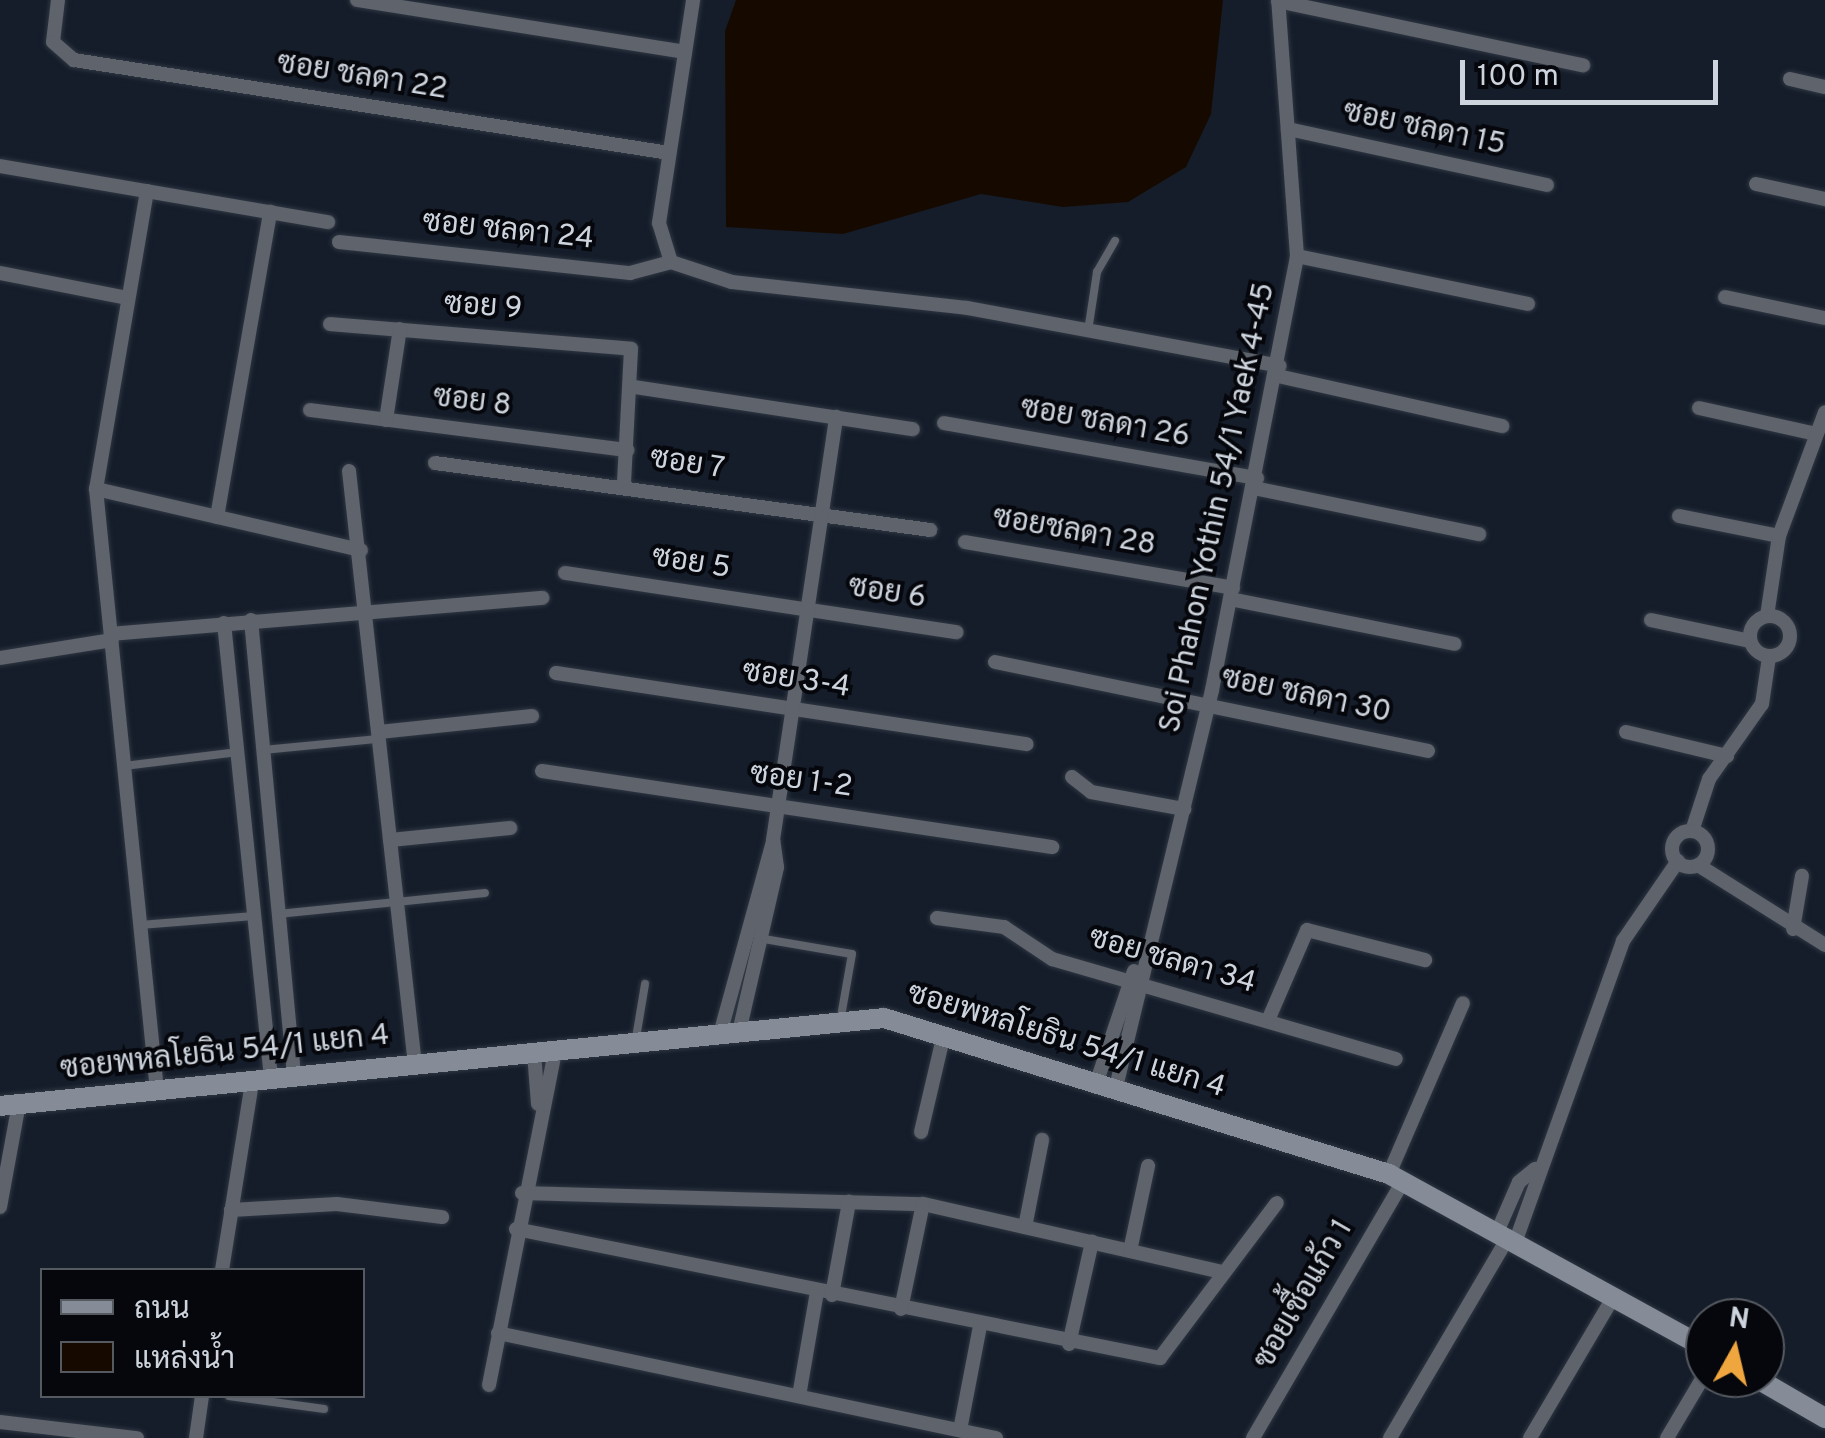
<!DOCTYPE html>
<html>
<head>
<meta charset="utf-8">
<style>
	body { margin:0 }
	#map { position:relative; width:1825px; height:1438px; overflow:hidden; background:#151d2a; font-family:Overpass,Sarabun,sans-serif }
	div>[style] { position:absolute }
	.water>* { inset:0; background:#160a00 }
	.roads { filter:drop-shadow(0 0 2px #2f3743) drop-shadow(0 0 2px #2f3743) }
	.lane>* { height:8px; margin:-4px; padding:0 4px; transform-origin:4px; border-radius:4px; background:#5f636b }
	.street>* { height:14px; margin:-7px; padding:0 7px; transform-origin:7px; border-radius:7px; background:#5f636b }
	.street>.ring { margin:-7px; padding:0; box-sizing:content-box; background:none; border:14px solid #5f636b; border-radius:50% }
	.secondary>* { height:20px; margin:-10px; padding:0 10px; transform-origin:10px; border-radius:10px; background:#858c98 }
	span { translate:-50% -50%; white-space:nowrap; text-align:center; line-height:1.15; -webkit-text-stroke:8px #05070c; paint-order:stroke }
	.street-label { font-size:30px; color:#ced4dd }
	.legend { position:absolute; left:40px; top:1268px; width:325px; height:130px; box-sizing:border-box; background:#05070c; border:2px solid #555960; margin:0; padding:12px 18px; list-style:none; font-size:30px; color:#ced4dd }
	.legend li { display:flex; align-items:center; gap:20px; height:50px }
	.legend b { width:50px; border:2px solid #555960 }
	.north { position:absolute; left:1685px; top:1298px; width:100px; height:100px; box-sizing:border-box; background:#05070c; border:2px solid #555960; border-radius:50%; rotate:8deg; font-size:28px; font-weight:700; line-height:40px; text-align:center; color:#ced4dd }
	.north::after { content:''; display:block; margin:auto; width:35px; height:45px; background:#f0a63f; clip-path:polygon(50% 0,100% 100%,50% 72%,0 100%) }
	.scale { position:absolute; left:1460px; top:60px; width:258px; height:45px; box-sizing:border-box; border:5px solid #ced4dd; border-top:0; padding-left:12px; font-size:30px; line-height:35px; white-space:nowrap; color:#ced4dd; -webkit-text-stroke:8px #05070c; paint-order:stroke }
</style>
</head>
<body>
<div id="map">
	<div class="water">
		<i style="clip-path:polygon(736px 0,1223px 0,1211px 114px,1186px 167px,1128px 202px,1063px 207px,981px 194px,843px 234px,726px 227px,725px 31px)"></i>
	</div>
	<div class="roads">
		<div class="lane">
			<i style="left:1088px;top:331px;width:60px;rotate:-81.3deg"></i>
			<i style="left:1097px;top:272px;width:36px;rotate:-60deg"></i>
			<i style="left:263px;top:750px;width:116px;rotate:-5.5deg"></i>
			<i style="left:124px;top:766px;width:115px;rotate:-7deg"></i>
			<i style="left:278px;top:914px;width:208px;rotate:-5.8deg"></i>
			<i style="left:140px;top:925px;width:114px;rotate:-4.5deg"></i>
			<i style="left:764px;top:939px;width:89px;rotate:9.7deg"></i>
			<i style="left:852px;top:954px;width:69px;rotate:100deg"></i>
			<i style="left:636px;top:1038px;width:55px;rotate:-80.5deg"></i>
			<i style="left:229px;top:1396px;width:96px;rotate:7.8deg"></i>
		</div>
		<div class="street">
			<i style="left:58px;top:0;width:42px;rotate:96.8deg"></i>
			<i style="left:53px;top:42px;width:28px;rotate:41deg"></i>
			<i style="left:74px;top:60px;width:602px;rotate:8.88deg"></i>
			<i style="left:357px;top:0;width:332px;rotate:9deg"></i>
			<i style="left:1278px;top:1px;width:312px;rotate:11.9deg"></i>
			<i style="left:1790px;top:79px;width:36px;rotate:13deg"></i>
			<i style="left:1288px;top:129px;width:265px;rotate:12.2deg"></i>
			<i style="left:0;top:166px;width:333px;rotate:9.7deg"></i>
			<i style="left:1756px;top:184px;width:71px;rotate:12.3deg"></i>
			<i style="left:147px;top:191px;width:302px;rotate:99.7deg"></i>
			<i style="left:96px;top:489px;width:605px;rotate:84.21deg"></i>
			<i style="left:339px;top:242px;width:293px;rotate:6.1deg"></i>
			<i style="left:630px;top:273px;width:42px;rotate:-15deg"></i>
			<i style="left:1297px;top:256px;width:236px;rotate:11.7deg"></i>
			<i style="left:671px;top:262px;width:64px;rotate:18.2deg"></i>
			<i style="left:732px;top:282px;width:236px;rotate:6.3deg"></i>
			<i style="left:967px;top:308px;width:318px;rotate:10.5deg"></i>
			<i style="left:671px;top:262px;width:41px;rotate:-107.1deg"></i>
			<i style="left:659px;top:223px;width:226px;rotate:-81.3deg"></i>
			<i style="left:0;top:273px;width:130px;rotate:11.1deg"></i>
			<i style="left:1725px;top:297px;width:102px;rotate:11.9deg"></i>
			<i style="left:330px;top:324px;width:302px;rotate:4.7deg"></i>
			<i style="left:631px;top:349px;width:135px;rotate:93deg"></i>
			<i style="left:1278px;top:376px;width:230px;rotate:12.6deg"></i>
			<i style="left:634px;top:387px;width:282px;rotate:8.6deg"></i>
			<i style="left:1699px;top:408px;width:116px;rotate:12.5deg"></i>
			<i style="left:310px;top:410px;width:320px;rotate:7.2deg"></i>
			<i style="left:386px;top:420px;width:92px;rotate:-81.3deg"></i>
			<i style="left:944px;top:423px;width:318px;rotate:10deg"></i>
			<i style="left:435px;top:463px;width:500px;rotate:7.7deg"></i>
			<i style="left:349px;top:471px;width:598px;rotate:83.66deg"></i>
			<i style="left:1254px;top:488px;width:230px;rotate:11.6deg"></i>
			<i style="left:96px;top:489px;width:272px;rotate:13deg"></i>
			<i style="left:1679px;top:516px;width:102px;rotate:11.3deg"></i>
			<i style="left:217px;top:517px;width:310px;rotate:-80.1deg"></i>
			<i style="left:965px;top:542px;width:272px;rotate:9.7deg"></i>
			<i style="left:565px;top:573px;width:396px;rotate:8.6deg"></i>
			<i style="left:1230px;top:599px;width:229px;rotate:11.3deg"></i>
			<i class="ring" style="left:1750px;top:616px;width:26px;height:26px"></i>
			<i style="left:1767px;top:616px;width:81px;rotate:-81.5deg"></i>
			<i style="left:1779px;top:536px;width:132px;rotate:-69.6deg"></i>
			<i style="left:251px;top:620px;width:460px;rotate:84.6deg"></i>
			<i style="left:1651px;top:620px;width:101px;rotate:12deg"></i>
			<i style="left:224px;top:623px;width:459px;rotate:84.1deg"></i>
			<i style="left:111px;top:634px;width:433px;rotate:-4.8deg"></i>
			<i style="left:0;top:658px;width:113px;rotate:-9.1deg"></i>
			<i style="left:995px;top:662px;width:442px;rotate:11.6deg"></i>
			<i style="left:556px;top:673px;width:476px;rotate:8.6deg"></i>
			<i style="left:379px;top:732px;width:154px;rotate:-6deg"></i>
			<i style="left:1626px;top:732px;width:104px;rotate:13.4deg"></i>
			<i style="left:542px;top:771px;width:516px;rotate:8.48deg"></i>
			<i style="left:1072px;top:777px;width:24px;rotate:38deg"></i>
			<i style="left:1091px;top:792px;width:95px;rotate:10.4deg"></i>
			<i style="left:1692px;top:831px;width:55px;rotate:-71.9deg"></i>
			<i style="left:1709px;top:779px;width:92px;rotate:-54.8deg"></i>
			<i style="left:1762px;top:704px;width:48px;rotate:-81.5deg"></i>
			<i class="ring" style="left:1672px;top:831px;width:22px;height:22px"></i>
			<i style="left:390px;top:840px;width:121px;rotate:-5.7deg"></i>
			<i style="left:1698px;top:865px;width:150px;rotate:32.2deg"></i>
			<i style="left:937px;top:918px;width:68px;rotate:7.7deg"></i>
			<i style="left:1004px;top:927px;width:58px;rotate:33.7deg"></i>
			<i style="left:1052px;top:959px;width:358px;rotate:16.2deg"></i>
			<i style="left:1793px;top:929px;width:54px;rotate:-80.4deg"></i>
			<i style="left:1269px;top:1018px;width:96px;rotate:-66.6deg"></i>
			<i style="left:1307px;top:930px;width:122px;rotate:14.3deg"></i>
			<i style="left:739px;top:1032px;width:169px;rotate:-77deg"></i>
			<i style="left:777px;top:867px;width:27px;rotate:-98deg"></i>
			<i style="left:773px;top:840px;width:428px;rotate:-81.5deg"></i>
			<i style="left:720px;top:1034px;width:200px;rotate:-74.6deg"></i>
			<i style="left:534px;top:1053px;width:51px;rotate:85.5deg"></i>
			<i style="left:1097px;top:1081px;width:116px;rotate:-71.4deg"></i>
			<i style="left:1116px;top:1087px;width:408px;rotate:-76.4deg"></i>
			<i style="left:1212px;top:690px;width:442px;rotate:-78.9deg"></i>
			<i style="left:1297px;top:256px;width:257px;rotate:-94.2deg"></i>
			<i style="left:921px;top:1132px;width:101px;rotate:-76.8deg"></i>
			<i style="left:1389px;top:1174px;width:186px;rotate:-66.6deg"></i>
			<i style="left:522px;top:1193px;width:401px;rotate:1.6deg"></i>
			<i style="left:923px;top:1204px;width:307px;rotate:12.8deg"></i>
			<i style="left:0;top:1207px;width:106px;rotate:-79.6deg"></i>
			<i style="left:231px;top:1210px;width:106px;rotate:-3.2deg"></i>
			<i style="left:337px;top:1204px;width:106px;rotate:7.1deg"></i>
			<i style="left:1025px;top:1227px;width:89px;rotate:-78.9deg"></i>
			<i style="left:516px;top:1229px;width:657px;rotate:11.33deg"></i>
			<i style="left:1160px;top:1358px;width:194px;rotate:-53deg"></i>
			<i style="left:1498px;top:1230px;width:52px;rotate:-66.4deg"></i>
			<i style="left:1519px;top:1182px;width:21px;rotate:-39deg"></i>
			<i style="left:1516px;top:1240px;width:318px;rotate:-70.3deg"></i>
			<i style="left:1623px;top:941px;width:97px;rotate:-55.5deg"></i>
			<i style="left:1130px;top:1251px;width:87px;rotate:-78deg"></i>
			<i style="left:222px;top:1270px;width:190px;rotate:-80.9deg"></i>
			<i style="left:832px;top:1295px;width:95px;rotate:-79.6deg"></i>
			<i style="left:901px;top:1309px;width:107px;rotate:-78.2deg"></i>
			<i style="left:498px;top:1333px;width:509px;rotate:11.91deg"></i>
			<i style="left:1069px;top:1344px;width:105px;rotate:-77.3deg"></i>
			<i style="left:489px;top:1385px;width:340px;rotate:-78.8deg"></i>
			<i style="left:799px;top:1396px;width:106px;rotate:-80.2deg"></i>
			<i style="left:0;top:1422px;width:138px;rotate:6.7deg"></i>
			<i style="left:960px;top:1430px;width:106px;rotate:-79.1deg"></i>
			<i style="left:196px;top:1438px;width:42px;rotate:-81.9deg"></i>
			<i style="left:1253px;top:1438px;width:299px;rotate:-59.7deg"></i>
			<i style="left:1390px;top:1438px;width:234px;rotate:-59.5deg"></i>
			<i style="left:1530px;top:1438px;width:165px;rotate:-59.4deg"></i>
			<i style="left:1667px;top:1438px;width:74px;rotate:-59.3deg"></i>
		</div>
		<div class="secondary">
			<i style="left:0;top:1106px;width:888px;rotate:-5.68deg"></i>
			<i style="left:884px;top:1018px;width:529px;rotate:17.17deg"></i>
			<i style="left:1389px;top:1174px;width:361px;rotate:28.8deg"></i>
			<i style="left:1756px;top:1378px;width:80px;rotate:30.1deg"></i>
		</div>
	</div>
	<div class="street-label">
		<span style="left:362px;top:78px;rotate:9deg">ซอย ชลดา 22</span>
		<span style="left:1424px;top:130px;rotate:12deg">ซอย ชลดา 15</span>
		<span style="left:508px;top:232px;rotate:6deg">ซอย ชลดา 24</span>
		<span style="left:483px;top:308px;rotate:4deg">ซอย 9</span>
		<span style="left:472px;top:403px;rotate:7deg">ซอย 8</span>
		<span style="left:1105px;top:424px;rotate:10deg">ซอย ชลดา 26</span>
		<span style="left:687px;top:465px;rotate:9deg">ซอย 7</span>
		<span style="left:1219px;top:508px;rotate:-78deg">Soi Phahon Yothin 54/1 Yaek 4-45</span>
		<span style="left:1074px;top:533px;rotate:10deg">ซอยชลดา 28</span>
		<span style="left:691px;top:564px;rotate:9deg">ซอย 5</span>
		<span style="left:887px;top:594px;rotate:9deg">ซอย 6</span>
		<span style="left:796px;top:681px;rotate:9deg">ซอย 3-4</span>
		<span style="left:1306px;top:697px;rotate:12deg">ซอย ชลดา 30</span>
		<span style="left:801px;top:782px;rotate:8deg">ซอย 1-2</span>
		<span style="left:1172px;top:962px;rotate:16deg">ซอย ชลดา 34</span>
		<span style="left:1066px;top:1042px;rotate:17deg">ซอยพหลโยธิน 54/1 แยก 4</span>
		<span style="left:225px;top:1054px;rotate:-6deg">ซอยพหลโยธิน 54/1 แยก 4</span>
		<span style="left:1305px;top:1295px;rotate:-60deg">ซอยเชื้อแก้ว 1</span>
	</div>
	<ul class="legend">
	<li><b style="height:12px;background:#858c98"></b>ถนน</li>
	<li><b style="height:28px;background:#160a00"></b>แหล่งน้ำ</li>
	</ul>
	<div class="north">N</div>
	<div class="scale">100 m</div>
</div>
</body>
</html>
